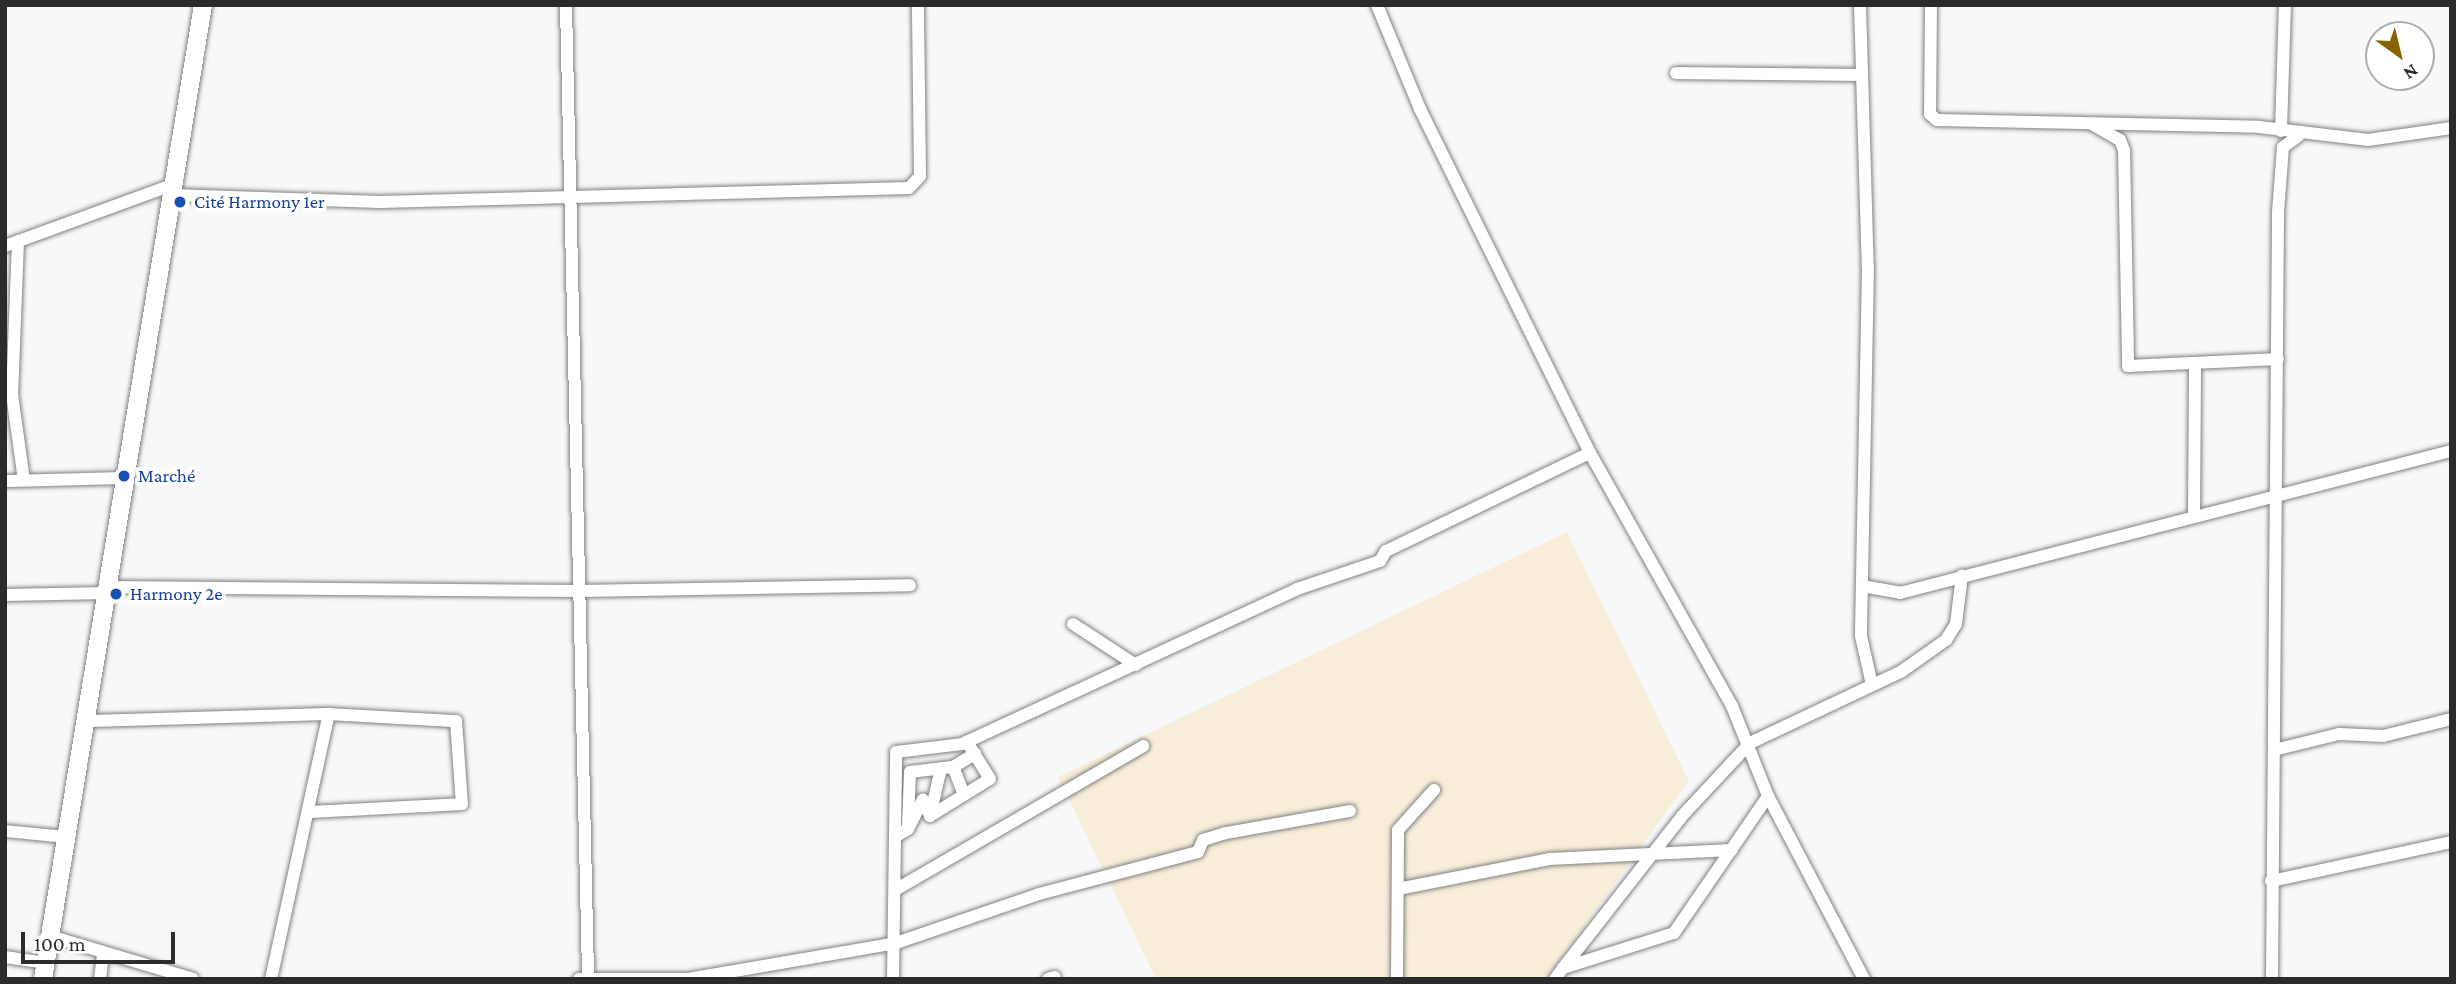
<!DOCTYPE html>
<html>
<head>
<meta charset="utf-8">
<style>
	body { margin:0 }
	#map { position:relative; width:2456px; height:984px; overflow:hidden; background:#f7f8fa; font-family:"Crimson Pro",serif }
	div>[style] { position:absolute }
	.industrial>* { inset:0; background:#f8edd8 }
	.roads { filter:drop-shadow(0 0 2px #808182) drop-shadow(0 0 2px #808182) }
	.street>* { height:12px; margin:-6px; padding:0 6px; transform-origin:6px; border-radius:6px; background:#fff }
	.secondary>* { height:18px; margin:-9px; padding:0 9px; transform-origin:9px; border-radius:9px; background:#fff }
	.dots>* { width:19px; height:19px; translate:-50% -50%; box-sizing:border-box; border:4px solid #fff; border-radius:50% }
	span { translate:-50% -50%; white-space:nowrap; text-align:center; line-height:1.15; -webkit-text-stroke:7px #fff; paint-order:stroke }
	.transit-label { font-size:19px; color:#164399 }
	.left { translate:0 -50%; text-align:left }
	.frame { position:absolute; inset:0; border:7px solid #2c2c2d; pointer-events:none }
	.north { position:absolute; left:2365px; top:21px; width:70px; height:70px; box-sizing:border-box; background:#fff; border:2px solid #ababab; border-radius:50%; rotate:146deg; font-size:19px; font-weight:700; line-height:28px; text-align:center; color:#2c2c2d }
	.north::after { content:''; display:block; margin:auto; width:24px; height:32px; background:#886100; clip-path:polygon(50% 0,100% 100%,50% 72%,0 100%) }
	.scale { position:absolute; left:21px; top:932px; width:154px; height:32px; box-sizing:border-box; border:4px solid #2c2c2d; border-top:0; padding-left:9px; font-size:21px; line-height:24px; white-space:nowrap; color:#2c2c2d; -webkit-text-stroke:5px #fff; paint-order:stroke }
</style>
</head>
<body>
<div id="map">
	<div class="industrial">
		<i style="clip-path:polygon(1567px 532px,1689px 781px,1546px 979px,1156px 979px,1058px 777px)"></i>
	</div>
	<div class="roads">
		<div class="street">
			<i style="left:566px;top:5px;width:970px;rotate:88.7deg"></i>
			<i style="left:1377px;top:5px;width:113px;rotate:67.5deg"></i>
			<i style="left:1420px;top:109px;width:384px;rotate:63.7deg"></i>
			<i style="left:1590px;top:453px;width:290px;rotate:60.7deg"></i>
			<i style="left:1732px;top:706px;width:97px;rotate:68.2deg"></i>
			<i style="left:1768px;top:796px;width:207px;rotate:62.3deg"></i>
			<i style="left:1860px;top:5px;width:262px;rotate:88.3deg"></i>
			<i style="left:1868px;top:267px;width:369px;rotate:91.1deg"></i>
			<i style="left:1861px;top:636px;width:50px;rotate:77.3deg"></i>
			<i style="left:1931px;top:5px;width:109px;rotate:90.5deg"></i>
			<i style="left:1930px;top:114px;width:9px;rotate:41deg"></i>
			<i style="left:1937px;top:120px;width:322px;rotate:1.2deg"></i>
			<i style="left:2259px;top:127px;width:110px;rotate:6.8deg"></i>
			<i style="left:2368px;top:140px;width:84px;rotate:-8.2deg"></i>
			<i style="left:1676px;top:73px;width:182px;rotate:0.6deg"></i>
			<i style="left:2092px;top:124px;width:32px;rotate:30deg"></i>
			<i style="left:2120px;top:140px;width:11px;rotate:68deg"></i>
			<i style="left:2124px;top:150px;width:216px;rotate:88.9deg"></i>
			<i style="left:2128px;top:366px;width:150px;rotate:-2.7deg"></i>
			<i style="left:2281px;top:131px;width:126px;rotate:-88.2deg"></i>
			<i style="left:171px;top:195px;width:209px;rotate:1.9deg"></i>
			<i style="left:380px;top:202px;width:529px;rotate:-1.52deg"></i>
			<i style="left:909px;top:188px;width:16px;rotate:-47deg"></i>
			<i style="left:920px;top:176px;width:171px;rotate:-90.7deg"></i>
			<i style="left:18px;top:241px;width:153px;rotate:92.2deg"></i>
			<i style="left:12px;top:394px;width:87px;rotate:82.1deg"></i>
			<i style="left:5px;top:246px;width:178px;rotate:-20.1deg"></i>
			<i style="left:5px;top:481px;width:122px;rotate:-1.4deg"></i>
			<i style="left:2194px;top:517px;width:152px;rotate:-89.6deg"></i>
			<i style="left:1862px;top:586px;width:39px;rotate:10deg"></i>
			<i style="left:1900px;top:593px;width:569px;rotate:-14.45deg"></i>
			<i style="left:108px;top:587px;width:472px;rotate:0.5deg"></i>
			<i style="left:580px;top:591px;width:330px;rotate:-1deg"></i>
			<i style="left:5px;top:595px;width:102px;rotate:-1.1deg"></i>
			<i style="left:1073px;top:624px;width:75px;rotate:33.1deg"></i>
			<i style="left:88px;top:721px;width:241px;rotate:-1.7deg"></i>
			<i style="left:2274px;top:750px;width:67px;rotate:-13.8deg"></i>
			<i style="left:2339px;top:734px;width:44px;rotate:2.6deg"></i>
			<i style="left:2383px;top:736px;width:70px;rotate:-14deg"></i>
			<i style="left:964px;top:795px;width:30px;rotate:-111deg"></i>
			<i style="left:953px;top:767px;width:26px;rotate:-31deg"></i>
			<i style="left:930px;top:816px;width:49px;rotate:-77.1deg"></i>
			<i style="left:908px;top:826px;width:54px;rotate:-87.9deg"></i>
			<i style="left:910px;top:772px;width:43px;rotate:-6.6deg"></i>
			<i style="left:5px;top:831px;width:60px;rotate:5.7deg"></i>
			<i style="left:895px;top:837px;width:15px;rotate:-32deg"></i>
			<i style="left:908px;top:829px;width:33px;rotate:-63deg"></i>
			<i style="left:923px;top:800px;width:17px;rotate:66deg"></i>
			<i style="left:930px;top:816px;width:70px;rotate:-31.7deg"></i>
			<i style="left:990px;top:779px;width:44px;rotate:-121.9deg"></i>
			<i style="left:2271px;top:881px;width:184px;rotate:-12.2deg"></i>
			<i style="left:1398px;top:889px;width:154px;rotate:-11.2deg"></i>
			<i style="left:1549px;top:859px;width:183px;rotate:-2.8deg"></i>
			<i style="left:895px;top:890px;width:287px;rotate:-30.1deg"></i>
			<i style="left:50px;top:936px;width:149px;rotate:16.7deg"></i>
			<i style="left:5px;top:957px;width:41px;rotate:8.3deg"></i>
			<i style="left:1563px;top:968px;width:193px;rotate:-51.9deg"></i>
			<i style="left:1682px;top:816px;width:100px;rotate:-47deg"></i>
			<i style="left:1750px;top:743px;width:168px;rotate:-25.3deg"></i>
			<i style="left:1902px;top:671px;width:54px;rotate:-35.2deg"></i>
			<i style="left:1946px;top:640px;width:19px;rotate:-58deg"></i>
			<i style="left:1956px;top:624px;width:49px;rotate:-83deg"></i>
			<i style="left:100px;top:979px;width:26px;rotate:-83deg"></i>
			<i style="left:271px;top:979px;width:271px;rotate:-77.7deg"></i>
			<i style="left:329px;top:714px;width:127px;rotate:3.2deg"></i>
			<i style="left:456px;top:721px;width:83px;rotate:85.9deg"></i>
			<i style="left:462px;top:804px;width:151px;rotate:177deg"></i>
			<i style="left:579px;top:979px;width:109px"></i>
			<i style="left:688px;top:979px;width:211px;rotate:-9.8deg"></i>
			<i style="left:896px;top:943px;width:151px;rotate:-18.9deg"></i>
			<i style="left:1039px;top:894px;width:164px;rotate:-14.8deg"></i>
			<i style="left:1198px;top:852px;width:13px;rotate:-67deg"></i>
			<i style="left:1203px;top:840px;width:24px;rotate:-17deg"></i>
			<i style="left:1226px;top:833px;width:126px;rotate:-10.1deg"></i>
			<i style="left:893px;top:979px;width:227px;rotate:-89.2deg"></i>
			<i style="left:896px;top:752px;width:66px;rotate:-6.9deg"></i>
			<i style="left:962px;top:744px;width:369px;rotate:-24.8deg"></i>
			<i style="left:1297px;top:589px;width:88px;rotate:-18.6deg"></i>
			<i style="left:1380px;top:561px;width:12px;rotate:-59deg"></i>
			<i style="left:1386px;top:551px;width:226px;rotate:-25.7deg"></i>
			<i style="left:1048px;top:979px;width:7px;rotate:-16deg"></i>
			<i style="left:1397px;top:979px;width:149px;rotate:-89.6deg"></i>
			<i style="left:1398px;top:830px;width:54px;rotate:-48deg"></i>
			<i style="left:1555px;top:979px;width:14px;rotate:-54deg"></i>
			<i style="left:1563px;top:968px;width:116px;rotate:-17.5deg"></i>
			<i style="left:1674px;top:933px;width:166px;rotate:-55.5deg"></i>
			<i style="left:2272px;top:979px;width:767px;rotate:-89.55deg"></i>
			<i style="left:2278px;top:212px;width:65px;rotate:-85.6deg"></i>
			<i style="left:2283px;top:147px;width:19px;rotate:-36deg"></i>
		</div>
		<div class="secondary">
			<i style="left:43px;top:979px;width:987px;rotate:-80.67deg"></i>
		</div>
	</div>
	<div class="dots">
		<i style="left:180px;top:202px;background:#1a4fb4"></i>
		<i style="left:124px;top:476px;background:#1a4fb4"></i>
		<i style="left:116px;top:594px;background:#1a4fb4"></i>
	</div>
	<div class="transit-label">
		<span class="left" style="left:194px;top:202px">Cité Harmony 1er</span>
		<span class="left" style="left:138px;top:476px">Marché</span>
		<span class="left" style="left:130px;top:594px">Harmony 2e</span>
	</div>
	<div class="frame"></div>
	<div class="north">N</div>
	<div class="scale">100 m</div>
</div>
</body>
</html>
